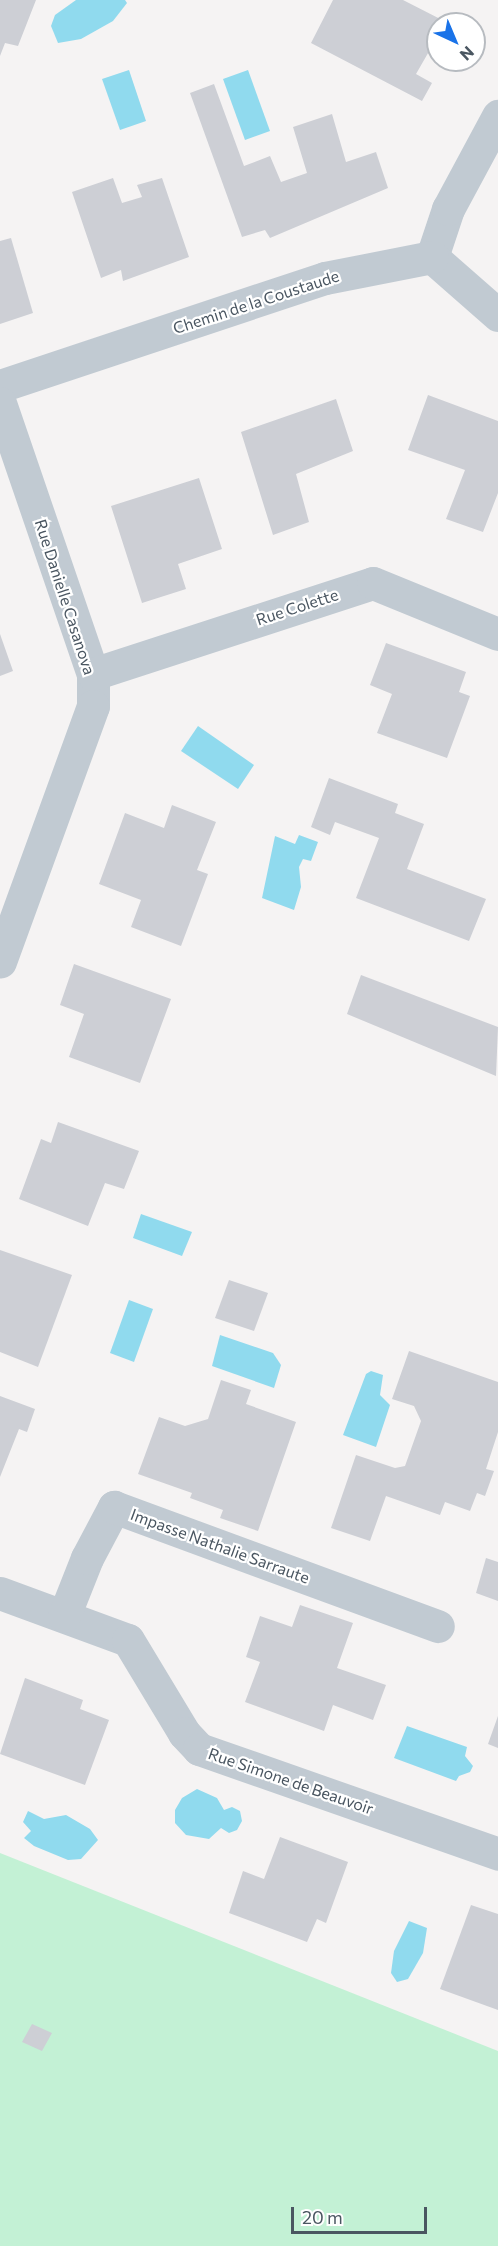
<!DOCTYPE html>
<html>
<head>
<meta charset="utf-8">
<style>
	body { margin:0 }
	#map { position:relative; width:498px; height:2246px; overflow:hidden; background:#f5f3f3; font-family:Commissioner,sans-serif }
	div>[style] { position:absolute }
	.green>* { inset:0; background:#c3f1d5 }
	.water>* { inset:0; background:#90daee }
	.building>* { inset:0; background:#cdcfd5 }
	.minor>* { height:33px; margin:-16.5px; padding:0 16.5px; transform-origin:16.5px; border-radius:16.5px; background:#c1cad2 }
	span { translate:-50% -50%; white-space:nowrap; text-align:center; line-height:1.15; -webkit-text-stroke:4.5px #fff; paint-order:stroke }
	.street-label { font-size:16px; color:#4a5661 }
	.north { position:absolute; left:426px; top:12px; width:60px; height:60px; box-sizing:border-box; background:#fff; border:2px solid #b7bbc0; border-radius:50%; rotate:136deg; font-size:16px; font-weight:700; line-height:24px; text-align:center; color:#4a5661 }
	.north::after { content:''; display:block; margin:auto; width:21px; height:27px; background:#1a73e8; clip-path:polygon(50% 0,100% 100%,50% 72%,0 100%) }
	.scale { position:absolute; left:291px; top:2207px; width:136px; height:27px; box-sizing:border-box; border:3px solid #4a5661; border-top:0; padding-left:8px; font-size:18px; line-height:21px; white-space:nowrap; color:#4a5661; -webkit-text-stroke:4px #fff; paint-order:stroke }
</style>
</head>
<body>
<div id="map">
	<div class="green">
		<i style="clip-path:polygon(0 1853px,498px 2051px,498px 2246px,0 2246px)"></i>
	</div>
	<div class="water">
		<i style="clip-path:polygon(76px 0,125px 0,127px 3px,113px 21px,81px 39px,58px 43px,51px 26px,55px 15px)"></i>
		<i style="clip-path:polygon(129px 70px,146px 121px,120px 130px,102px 79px)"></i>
		<i style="clip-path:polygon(248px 70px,270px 131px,245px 140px,223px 79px)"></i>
		<i style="clip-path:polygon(198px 726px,254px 765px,238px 789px,181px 751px)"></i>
		<i style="clip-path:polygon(299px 835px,318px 842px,311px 861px,303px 859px,299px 867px,301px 887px,294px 910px,262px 898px,275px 836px,295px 844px)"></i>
		<i style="clip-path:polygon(141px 1214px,192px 1232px,182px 1256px,133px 1238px)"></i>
		<i style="clip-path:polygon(129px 1300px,153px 1309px,134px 1362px,110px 1353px)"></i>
		<i style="clip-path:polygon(220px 1335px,273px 1353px,281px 1365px,274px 1388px,212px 1366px)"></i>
		<i style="clip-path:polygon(371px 1371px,383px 1375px,380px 1395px,390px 1405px,376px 1447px,343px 1435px,366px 1374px)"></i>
		<i style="clip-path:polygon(407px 1726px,467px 1747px,465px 1756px,473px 1766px,470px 1772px,459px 1776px,456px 1781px,394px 1758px)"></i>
		<i style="clip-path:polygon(197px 1789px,217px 1798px,224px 1810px,232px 1807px,240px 1811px,242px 1821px,237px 1830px,229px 1833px,221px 1828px,209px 1839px,186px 1835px,175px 1823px,175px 1810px,182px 1798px)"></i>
		<i style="clip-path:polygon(28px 1811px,44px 1819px,66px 1815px,90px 1829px,98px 1840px,81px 1859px,68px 1860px,34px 1846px,24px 1838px,31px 1831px,23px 1822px)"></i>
		<i style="clip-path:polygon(409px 1921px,427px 1928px,423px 1953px,408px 1979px,397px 1982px,391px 1973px,394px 1951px)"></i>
	</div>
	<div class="building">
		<i style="clip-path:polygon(0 0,36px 0,18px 46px,5px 43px,0 56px)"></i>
		<i style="clip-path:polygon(333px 0,403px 0,450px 24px,438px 24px,438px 42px,435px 41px,416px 74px,432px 83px,422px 101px,311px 43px)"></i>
		<i style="clip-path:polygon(214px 84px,244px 166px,270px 156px,281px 182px,307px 173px,293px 127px,332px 114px,346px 162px,376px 152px,388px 188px,270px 238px,265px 230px,242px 237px,190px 93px)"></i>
		<i style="clip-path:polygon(113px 178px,122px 203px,142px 197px,137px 185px,162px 178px,189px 257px,123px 281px,121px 270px,101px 278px,72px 192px)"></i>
		<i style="clip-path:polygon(11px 238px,33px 313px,0 324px,0 241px)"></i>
		<i style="clip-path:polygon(428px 395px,498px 421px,498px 493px,483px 532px,446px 519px,465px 470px,408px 450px)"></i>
		<i style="clip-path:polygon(336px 399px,353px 451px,296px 474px,309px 522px,273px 535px,241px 432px)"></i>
		<i style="clip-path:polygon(199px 478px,222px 549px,178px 564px,186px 589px,142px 603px,111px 506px)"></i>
		<i style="clip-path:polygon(0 634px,13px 671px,0 676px)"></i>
		<i style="clip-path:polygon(386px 643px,466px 672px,459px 692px,470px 696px,447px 758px,377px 733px,392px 694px,370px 685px)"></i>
		<i style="clip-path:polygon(329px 778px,398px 804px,395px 813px,424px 824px,407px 869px,486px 899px,469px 941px,356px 898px,379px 838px,335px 822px,330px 835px,311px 827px)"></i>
		<i style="clip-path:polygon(172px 805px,216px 822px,197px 870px,208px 874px,181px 946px,131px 927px,141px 900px,99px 884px,125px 813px,164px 828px)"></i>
		<i style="clip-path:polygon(74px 964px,171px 999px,140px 1083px,69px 1057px,84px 1014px,60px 1005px)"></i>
		<i style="clip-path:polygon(361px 975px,498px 1027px,496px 1076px,347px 1014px)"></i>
		<i style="clip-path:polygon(58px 1122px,139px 1151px,124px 1189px,105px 1183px,88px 1226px,19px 1199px,41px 1139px,51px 1143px)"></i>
		<i style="clip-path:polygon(0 1250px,72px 1275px,38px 1367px,0 1352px)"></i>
		<i style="clip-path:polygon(229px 1280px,268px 1293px,254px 1331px,215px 1318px)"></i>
		<i style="clip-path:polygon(409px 1351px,498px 1382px,498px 1432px,486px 1469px,494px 1471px,485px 1496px,477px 1493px,470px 1511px,445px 1502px,440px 1515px,386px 1496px,370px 1541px,331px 1528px,356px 1455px,395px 1468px,405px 1466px,421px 1421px,414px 1406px,392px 1399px)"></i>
		<i style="clip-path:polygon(221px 1380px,251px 1390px,246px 1404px,296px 1422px,258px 1531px,220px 1518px,223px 1510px,190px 1498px,192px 1493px,138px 1474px,159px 1417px,185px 1426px,208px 1419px)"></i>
		<i style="clip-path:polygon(0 1396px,35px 1409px,27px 1432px,19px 1429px,0 1477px)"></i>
		<i style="clip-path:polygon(486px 1558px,498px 1562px,498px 1601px,476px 1593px)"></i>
		<i style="clip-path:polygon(300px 1605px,353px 1623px,337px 1668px,386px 1685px,373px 1720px,333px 1705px,324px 1731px,245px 1702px,260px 1662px,246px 1657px,260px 1616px,292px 1627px)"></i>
		<i style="clip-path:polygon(25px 1678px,83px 1700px,80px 1709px,109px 1720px,85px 1785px,0 1754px)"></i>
		<i style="clip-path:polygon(498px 1716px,498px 1748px,488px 1744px)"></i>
		<i style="clip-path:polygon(280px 1837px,348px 1862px,326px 1923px,317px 1919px,307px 1942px,229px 1913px,243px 1871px,264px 1879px)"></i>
		<i style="clip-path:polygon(471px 1905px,498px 1914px,498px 2010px,440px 1989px)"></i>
		<i style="clip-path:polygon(32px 2024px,52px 2033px,42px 2051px,22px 2042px)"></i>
	</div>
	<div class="minor">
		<i style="left:432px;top:257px;width:51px;rotate:-71.6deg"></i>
		<i style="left:448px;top:209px;width:106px;rotate:-61.7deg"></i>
		<i style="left:432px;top:257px;width:88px;rotate:41.3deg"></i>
		<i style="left:0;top:386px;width:342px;rotate:-18.4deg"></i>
		<i style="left:325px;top:278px;width:109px;rotate:-11.1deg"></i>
		<i style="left:0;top:403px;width:287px;rotate:71.1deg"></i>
		<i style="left:93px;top:674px;width:32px;rotate:90deg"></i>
		<i style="left:93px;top:706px;width:272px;rotate:110deg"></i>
		<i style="left:93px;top:674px;width:294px;rotate:-18deg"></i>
		<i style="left:373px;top:583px;width:135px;rotate:22.2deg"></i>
		<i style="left:0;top:1593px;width:136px;rotate:20.2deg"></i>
		<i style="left:128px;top:1640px;width:109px;rotate:58.9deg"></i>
		<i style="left:184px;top:1733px;width:22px;rotate:47deg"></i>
		<i style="left:199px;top:1749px;width:317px;rotate:19.3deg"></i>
		<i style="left:64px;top:1616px;width:62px;rotate:-68.4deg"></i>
		<i style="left:87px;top:1558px;width:58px;rotate:-62.1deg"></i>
		<i style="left:114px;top:1507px;width:345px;rotate:20.2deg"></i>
	</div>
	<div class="street-label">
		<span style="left:256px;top:302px;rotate:-18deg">Chemin de la Coustaude</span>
		<span style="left:65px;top:597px;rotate:72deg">Rue Danielle Casanova</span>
		<span style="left:297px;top:607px;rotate:-18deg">Rue Colette</span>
		<span style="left:220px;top:1546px;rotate:20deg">Impasse Nathalie Sarraute</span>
		<span style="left:291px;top:1781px;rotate:19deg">Rue Simone de Beauvoir</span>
	</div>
	<div class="north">N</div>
	<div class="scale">20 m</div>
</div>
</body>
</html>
